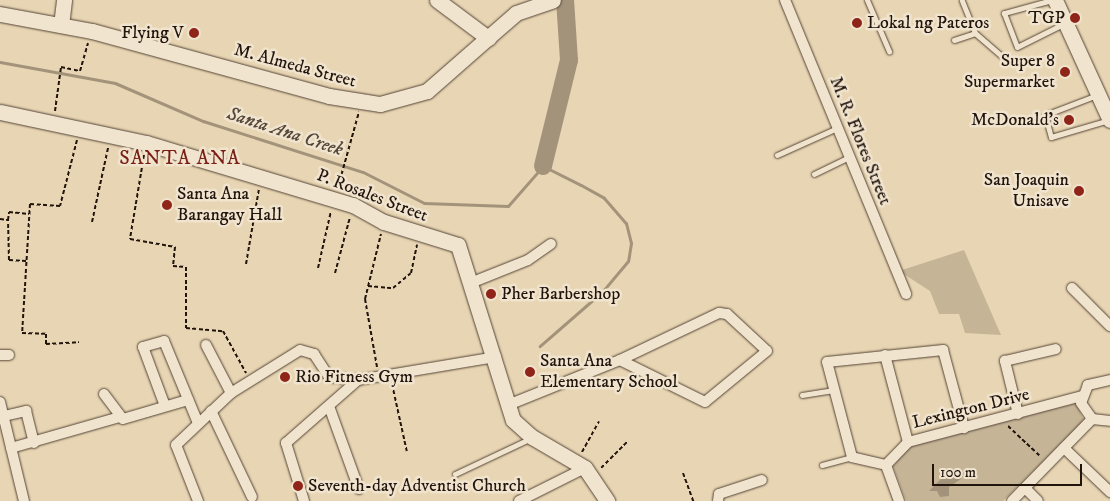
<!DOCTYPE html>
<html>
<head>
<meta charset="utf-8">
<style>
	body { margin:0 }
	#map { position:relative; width:1110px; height:501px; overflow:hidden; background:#e8d5b3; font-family:"IM FELL DW Pica",serif }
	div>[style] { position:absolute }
	.green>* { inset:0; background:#c6b497 }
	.water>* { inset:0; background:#a4937b }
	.stream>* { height:3px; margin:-1.5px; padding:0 1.5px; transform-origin:1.5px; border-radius:1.5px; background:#a4937b }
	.river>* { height:18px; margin:-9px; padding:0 9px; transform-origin:9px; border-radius:9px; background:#a4937b }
	.path>* { height:2px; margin-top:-1px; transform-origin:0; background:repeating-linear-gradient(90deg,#21140d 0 4px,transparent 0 6.5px) }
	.roads { filter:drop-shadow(0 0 1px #534436) drop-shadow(0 0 1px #534436) }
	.lane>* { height:5px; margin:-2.5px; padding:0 2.5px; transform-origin:2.5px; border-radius:2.5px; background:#f0e4ce }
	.street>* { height:10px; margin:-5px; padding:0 5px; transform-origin:5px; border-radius:5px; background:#f0e4ce }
	.secondary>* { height:15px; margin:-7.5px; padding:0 7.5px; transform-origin:7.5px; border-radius:7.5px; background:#f0e4ce }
	.dots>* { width:14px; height:14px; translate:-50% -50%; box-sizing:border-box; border:2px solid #f0e4ce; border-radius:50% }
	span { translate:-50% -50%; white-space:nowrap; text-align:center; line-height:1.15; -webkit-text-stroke:5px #f0e4ce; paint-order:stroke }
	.poi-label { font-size:18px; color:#21140d }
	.right { translate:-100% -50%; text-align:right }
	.left { translate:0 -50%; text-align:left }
	.street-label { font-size:18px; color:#21140d }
	.water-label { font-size:19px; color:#554739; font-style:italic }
	.quarter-label { font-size:20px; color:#7a1f14; letter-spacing:1px }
	.scale { position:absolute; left:932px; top:464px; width:150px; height:22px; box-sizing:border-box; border:2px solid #21140d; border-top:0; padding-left:6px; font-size:15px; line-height:18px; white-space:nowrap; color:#21140d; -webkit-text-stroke:4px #f0e4ce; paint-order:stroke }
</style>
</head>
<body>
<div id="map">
	<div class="green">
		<i style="clip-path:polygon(964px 250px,1001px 335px,965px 333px,959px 314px,939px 314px,930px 291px,899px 271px)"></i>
		<i style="clip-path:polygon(1076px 403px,1084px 421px,1003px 501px,906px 501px,893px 466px,909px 447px)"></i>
	</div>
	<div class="water">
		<i style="clip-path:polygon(951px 469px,958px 470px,961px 479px,949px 487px,949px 496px,940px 497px,937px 491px,929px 491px)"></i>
	</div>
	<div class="stream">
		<i style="left:0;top:62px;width:117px;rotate:10.3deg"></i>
		<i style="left:115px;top:83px;width:96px;rotate:23.4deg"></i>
		<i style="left:203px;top:121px;width:168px;rotate:17.7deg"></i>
		<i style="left:363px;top:172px;width:68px;rotate:26.9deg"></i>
		<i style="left:424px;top:203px;width:84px;rotate:2deg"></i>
		<i style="left:508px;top:206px;width:53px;rotate:-48.8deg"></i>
		<i style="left:543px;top:166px;width:42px;rotate:26.6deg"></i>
		<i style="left:581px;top:185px;width:26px;rotate:29deg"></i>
		<i style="left:604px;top:198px;width:33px;rotate:49deg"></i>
		<i style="left:626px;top:223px;width:21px;rotate:76deg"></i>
		<i style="left:631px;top:243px;width:18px;rotate:99deg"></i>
		<i style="left:628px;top:261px;width:39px;rotate:130deg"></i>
		<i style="left:603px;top:291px;width:84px;rotate:138.9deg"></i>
	</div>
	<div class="river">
		<i style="left:543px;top:166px;width:109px;rotate:-76.2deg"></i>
		<i style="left:569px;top:60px;width:60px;rotate:-93.8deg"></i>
	</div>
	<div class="path">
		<i style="left:55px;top:111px;width:44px;rotate:-82.2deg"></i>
		<i style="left:61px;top:67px;width:19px;rotate:12deg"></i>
		<i style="left:80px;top:71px;width:29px;rotate:-74deg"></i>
		<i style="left:77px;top:140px;width:68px;rotate:104.4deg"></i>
		<i style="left:60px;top:206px;width:30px;rotate:-176deg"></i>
		<i style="left:30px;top:204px;width:129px;rotate:93.5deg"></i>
		<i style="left:22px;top:333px;width:24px;rotate:2deg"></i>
		<i style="left:46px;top:334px;width:10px;rotate:90deg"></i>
		<i style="left:46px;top:344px;width:33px;rotate:-3deg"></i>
		<i style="left:144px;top:155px;width:85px;rotate:99.5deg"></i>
		<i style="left:130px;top:239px;width:46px;rotate:10.1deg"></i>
		<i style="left:175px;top:247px;width:19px;rotate:96deg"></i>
		<i style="left:173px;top:266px;width:13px;rotate:4deg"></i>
		<i style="left:186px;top:267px;width:61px;rotate:90deg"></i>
		<i style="left:186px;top:328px;width:37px;rotate:5deg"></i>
		<i style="left:223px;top:331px;width:48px;rotate:61.3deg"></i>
		<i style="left:338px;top:187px;width:78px;rotate:-74.4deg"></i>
		<i style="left:0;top:219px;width:8px;rotate:7deg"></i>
		<i style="left:92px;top:222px;width:76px;rotate:-77.8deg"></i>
		<i style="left:26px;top:261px;width:17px;rotate:-177deg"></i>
		<i style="left:9px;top:260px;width:40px;rotate:-91.4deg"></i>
		<i style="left:8px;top:220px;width:8px;rotate:-83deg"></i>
		<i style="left:9px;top:212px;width:20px;rotate:6deg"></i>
		<i style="left:246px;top:264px;width:76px;rotate:-80.2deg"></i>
		<i style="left:318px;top:268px;width:58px;rotate:-77.2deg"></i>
		<i style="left:335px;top:273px;width:58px;rotate:-75deg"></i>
		<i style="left:368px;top:286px;width:25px;rotate:5deg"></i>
		<i style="left:393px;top:288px;width:23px;rotate:-40deg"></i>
		<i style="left:411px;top:273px;width:29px;rotate:-78deg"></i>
		<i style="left:377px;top:367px;width:69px;rotate:-100deg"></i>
		<i style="left:365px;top:299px;width:67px;rotate:-76.2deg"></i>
		<i style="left:392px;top:384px;width:70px;rotate:77.6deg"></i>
		<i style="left:1008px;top:426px;width:45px;rotate:43.2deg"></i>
		<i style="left:582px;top:452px;width:35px;rotate:-61deg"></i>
		<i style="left:601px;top:468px;width:38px;rotate:-45deg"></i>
		<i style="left:683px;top:473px;width:30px;rotate:70deg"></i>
	</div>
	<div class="roads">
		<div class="lane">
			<i style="left:867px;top:0;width:56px;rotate:66.7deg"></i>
			<i style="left:1052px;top:0;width:50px;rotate:164.8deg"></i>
			<i style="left:1004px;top:13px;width:36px;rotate:69deg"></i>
			<i style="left:1017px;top:47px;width:51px;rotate:-26.6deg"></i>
			<i style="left:975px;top:33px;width:35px;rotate:41deg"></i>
			<i style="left:954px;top:40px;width:22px;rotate:-18deg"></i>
			<i style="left:975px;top:33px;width:35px;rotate:-112deg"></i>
			<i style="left:1097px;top:95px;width:56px;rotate:159deg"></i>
			<i style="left:1045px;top:115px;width:23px;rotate:75deg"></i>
			<i style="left:1051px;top:137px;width:60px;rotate:-16.3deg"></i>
			<i style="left:777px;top:155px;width:66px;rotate:-24.2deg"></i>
			<i style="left:814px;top:174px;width:39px;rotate:-26deg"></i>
			<i style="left:802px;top:395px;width:32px;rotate:-9deg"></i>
			<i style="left:822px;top:465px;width:31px;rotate:-15deg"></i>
			<i style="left:455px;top:474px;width:82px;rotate:-25.3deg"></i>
		</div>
		<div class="street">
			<i style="left:785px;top:0;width:318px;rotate:67.6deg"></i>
			<i style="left:473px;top:282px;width:59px;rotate:-21.8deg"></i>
			<i style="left:528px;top:260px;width:28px;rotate:-35deg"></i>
			<i style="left:1072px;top:288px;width:54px;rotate:45deg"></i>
			<i style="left:206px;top:345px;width:54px;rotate:62.5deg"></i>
			<i style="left:0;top:355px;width:9px"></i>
			<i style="left:885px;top:355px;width:90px;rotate:75.2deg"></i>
			<i style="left:1110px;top:380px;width:23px;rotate:167deg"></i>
			<i style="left:1088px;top:385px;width:19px;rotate:111deg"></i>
			<i style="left:1081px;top:403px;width:19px;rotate:55deg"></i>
			<i style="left:1092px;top:419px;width:18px;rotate:6deg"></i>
			<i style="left:104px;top:394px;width:31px;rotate:53deg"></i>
			<i style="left:123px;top:419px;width:68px;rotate:-16.3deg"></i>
			<i style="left:0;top:402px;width:102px;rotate:76.4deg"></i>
			<i style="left:508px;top:405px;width:121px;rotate:-21.9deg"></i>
			<i style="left:620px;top:360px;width:110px;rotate:-25.4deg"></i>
			<i style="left:719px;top:313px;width:8px;rotate:7deg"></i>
			<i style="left:727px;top:314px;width:54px;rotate:42.8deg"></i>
			<i style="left:767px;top:351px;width:80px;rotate:140.6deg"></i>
			<i style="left:705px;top:402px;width:95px;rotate:-153.7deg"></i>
			<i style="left:165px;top:406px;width:63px;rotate:-110.4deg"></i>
			<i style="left:143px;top:347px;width:22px;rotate:-16deg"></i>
			<i style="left:164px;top:341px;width:89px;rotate:67.5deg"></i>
			<i style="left:330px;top:409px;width:85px;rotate:70.1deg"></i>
			<i style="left:211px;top:411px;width:95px;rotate:64.5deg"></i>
			<i style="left:1018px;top:414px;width:55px;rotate:-103.8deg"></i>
			<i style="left:1005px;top:361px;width:52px;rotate:-13.2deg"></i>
			<i style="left:4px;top:416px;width:23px;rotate:-13deg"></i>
			<i style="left:26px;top:411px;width:33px;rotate:76deg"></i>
			<i style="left:11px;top:448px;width:113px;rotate:-15.9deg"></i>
			<i style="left:1064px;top:448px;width:64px;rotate:43.7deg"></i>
			<i style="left:886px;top:465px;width:35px;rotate:-167deg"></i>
			<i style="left:852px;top:457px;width:98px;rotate:-104.7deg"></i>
			<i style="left:827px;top:362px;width:117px;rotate:-5.9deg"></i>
			<i style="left:943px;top:350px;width:81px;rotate:74.9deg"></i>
			<i style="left:1025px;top:488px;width:18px;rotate:45deg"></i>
			<i style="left:198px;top:501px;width:60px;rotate:-111.4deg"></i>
			<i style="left:176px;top:445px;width:76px;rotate:-43.4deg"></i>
			<i style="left:231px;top:393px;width:81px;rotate:-31.9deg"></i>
			<i style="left:300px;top:350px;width:15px;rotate:16deg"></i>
			<i style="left:314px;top:354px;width:27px;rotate:57deg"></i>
			<i style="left:329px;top:377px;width:29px;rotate:6deg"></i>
			<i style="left:304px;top:501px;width:61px;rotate:-107.2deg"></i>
			<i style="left:286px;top:443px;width:96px;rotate:-41.2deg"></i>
			<i style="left:358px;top:380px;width:140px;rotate:-9.5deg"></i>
			<i style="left:519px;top:501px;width:74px;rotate:-26.6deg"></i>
			<i style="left:718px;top:501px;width:7px;rotate:-82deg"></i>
			<i style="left:719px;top:494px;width:45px;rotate:-18deg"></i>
			<i style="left:899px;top:501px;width:38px;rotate:-110deg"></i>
			<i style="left:886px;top:465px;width:32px;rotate:-46deg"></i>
			<i style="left:908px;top:442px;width:180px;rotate:-14.8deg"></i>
			<i style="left:1012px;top:501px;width:115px;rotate:-45.7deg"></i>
		</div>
		<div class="secondary">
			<i style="left:437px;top:0;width:64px;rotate:36.7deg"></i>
			<i style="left:1055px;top:0;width:132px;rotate:65.4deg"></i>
			<i style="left:0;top:14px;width:94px;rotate:10.5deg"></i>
			<i style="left:92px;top:31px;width:246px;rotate:15.3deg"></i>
			<i style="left:329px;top:96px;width:52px;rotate:8.9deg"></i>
			<i style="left:380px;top:104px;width:49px;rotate:-15.5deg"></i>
			<i style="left:427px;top:91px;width:118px;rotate:-41.2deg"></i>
			<i style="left:516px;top:13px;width:39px;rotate:-19deg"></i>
			<i style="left:61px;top:25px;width:25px;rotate:-83deg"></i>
			<i style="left:0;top:112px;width:149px;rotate:12deg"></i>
			<i style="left:146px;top:143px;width:216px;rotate:16.7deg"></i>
			<i style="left:353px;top:205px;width:35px;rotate:29deg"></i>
			<i style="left:384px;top:222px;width:77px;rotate:17.3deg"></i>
			<i style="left:458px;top:245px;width:183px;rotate:72.6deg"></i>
			<i style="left:513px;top:420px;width:25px;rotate:42deg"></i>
			<i style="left:532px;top:437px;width:61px;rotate:30.3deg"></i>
			<i style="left:585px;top:468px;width:40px;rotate:56deg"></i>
		</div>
	</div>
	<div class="dots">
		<i style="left:1075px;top:18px;background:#8f2418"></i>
		<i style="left:857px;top:23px;background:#8f2418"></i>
		<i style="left:194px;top:33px;background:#8f2418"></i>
		<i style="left:1065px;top:72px;background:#8f2418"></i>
		<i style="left:1069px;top:120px;background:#8f2418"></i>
		<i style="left:1079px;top:191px;background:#8f2418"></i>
		<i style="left:167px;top:205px;background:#8f2418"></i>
		<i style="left:491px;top:294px;background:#8f2418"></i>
		<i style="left:530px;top:372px;background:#8f2418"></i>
		<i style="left:285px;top:377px;background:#8f2418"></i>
		<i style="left:298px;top:486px;background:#8f2418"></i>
	</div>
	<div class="poi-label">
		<span class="right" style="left:1065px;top:18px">TGP</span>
		<span class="left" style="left:867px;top:23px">Lokal ng Pateros</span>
		<span class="right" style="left:184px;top:33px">Flying V</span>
		<span class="right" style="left:1055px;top:72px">Super 8<br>Supermarket</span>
		<span class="right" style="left:1059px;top:120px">McDonald's</span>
		<span class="right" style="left:1069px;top:191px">San Joaquin<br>Unisave</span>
		<span class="left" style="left:177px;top:205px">Santa Ana<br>Barangay Hall</span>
		<span class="left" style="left:501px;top:294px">Pher Barbershop</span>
		<span class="left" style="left:540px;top:372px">Santa Ana<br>Elementary School</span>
		<span class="left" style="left:295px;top:377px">Rio Fitness Gym</span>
		<span class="left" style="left:308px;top:486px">Seventh-day Adventist Church</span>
	</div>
	<div class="street-label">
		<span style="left:295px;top:66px;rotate:15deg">M. Almeda Street</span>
		<span style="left:860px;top:141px;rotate:68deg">M. R. Flores Street</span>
		<span style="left:372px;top:196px;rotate:21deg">P. Rosales Street</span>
		<span style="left:971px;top:409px;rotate:-14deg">Lexington Drive</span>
	</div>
	<div class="water-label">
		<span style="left:285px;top:132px;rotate:18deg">Santa Ana Creek</span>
	</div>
	<div class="quarter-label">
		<span style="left:180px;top:158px">SANTA ANA</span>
	</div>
	<div class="scale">100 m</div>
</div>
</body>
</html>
